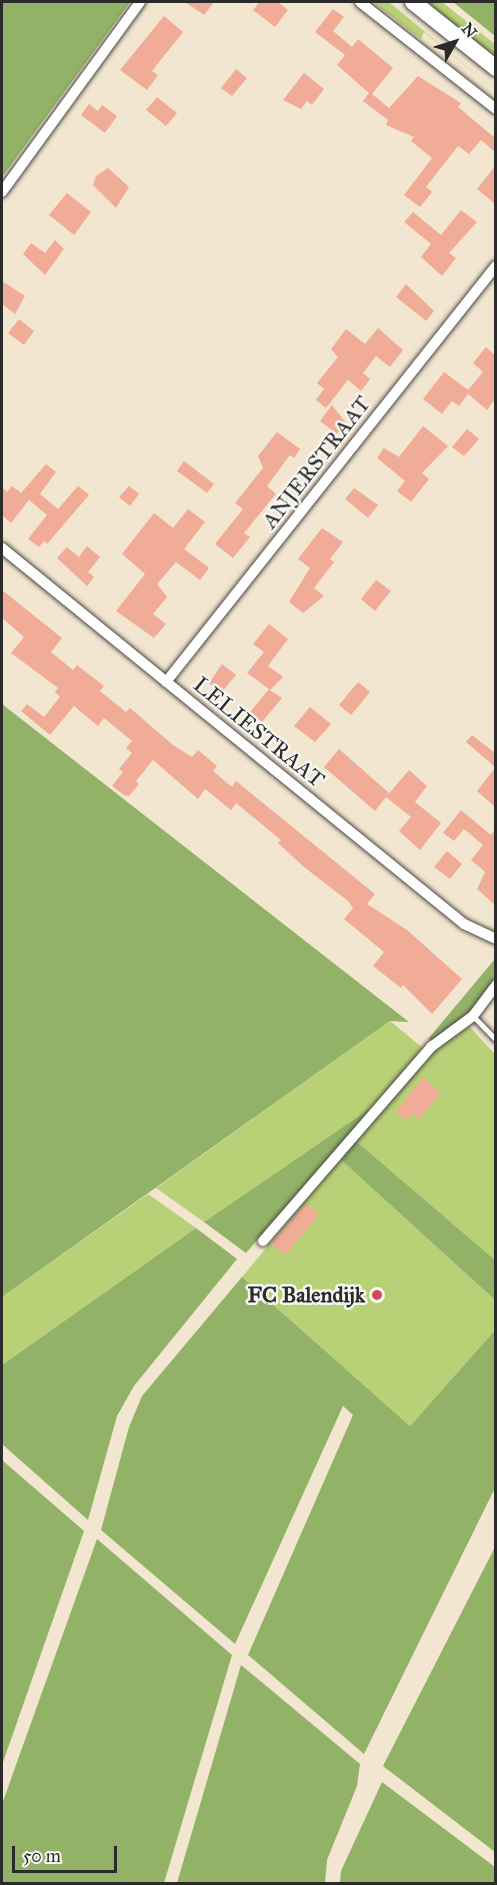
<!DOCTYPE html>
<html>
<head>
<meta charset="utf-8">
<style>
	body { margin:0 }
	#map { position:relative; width:497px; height:1885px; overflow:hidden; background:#f2e6d0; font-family:"IM FELL Great Primer",serif }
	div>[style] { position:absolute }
	.green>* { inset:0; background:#b9d176 }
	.forest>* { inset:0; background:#92b367 }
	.building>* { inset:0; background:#f0ac96 }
	.roads { filter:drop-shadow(0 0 2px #494744) drop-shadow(0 0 2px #494744) }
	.lane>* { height:5px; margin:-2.5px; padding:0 2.5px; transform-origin:2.5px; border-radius:2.5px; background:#fff }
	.street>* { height:10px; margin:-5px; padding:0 5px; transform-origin:5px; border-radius:5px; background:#fff }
	.secondary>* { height:16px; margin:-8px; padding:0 8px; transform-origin:8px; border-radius:8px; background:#fff }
	.dots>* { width:16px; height:16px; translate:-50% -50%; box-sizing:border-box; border:3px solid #f6f6f2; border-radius:50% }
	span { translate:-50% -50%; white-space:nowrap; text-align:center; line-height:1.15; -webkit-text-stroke:5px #f6f6f2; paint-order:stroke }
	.street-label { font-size:22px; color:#2b2b2b }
	.poi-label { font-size:22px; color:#2b2b2b; font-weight:700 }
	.right { translate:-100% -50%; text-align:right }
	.frame { position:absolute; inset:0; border:3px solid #2b2b2b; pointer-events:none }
	.north { position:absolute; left:425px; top:12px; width:60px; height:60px; -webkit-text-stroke:4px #f6f6f2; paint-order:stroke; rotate:51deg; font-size:16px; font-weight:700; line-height:24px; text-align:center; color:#2b2b2b }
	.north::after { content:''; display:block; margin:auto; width:21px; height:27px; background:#2b2b2b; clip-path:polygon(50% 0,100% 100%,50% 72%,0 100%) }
	.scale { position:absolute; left:12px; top:1846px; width:105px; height:27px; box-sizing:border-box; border:3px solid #2b2b2b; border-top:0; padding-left:8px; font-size:18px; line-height:21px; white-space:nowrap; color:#2b2b2b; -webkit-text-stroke:4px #f6f6f2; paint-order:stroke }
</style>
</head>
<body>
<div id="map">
	<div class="green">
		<i style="clip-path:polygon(373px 2px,389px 2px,495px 90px,424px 32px,421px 39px)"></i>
		<i style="clip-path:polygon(423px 2px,442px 2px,495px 44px,495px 60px)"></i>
		<i style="clip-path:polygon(390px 1021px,424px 1049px,375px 1105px,204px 1222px,156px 1188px)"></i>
		<i style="clip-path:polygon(466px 1023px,495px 1054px,495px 1260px,356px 1141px,435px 1049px)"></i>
		<i style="clip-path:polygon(340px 1159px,495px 1300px,495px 1330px,410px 1426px,242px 1277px)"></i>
		<i style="clip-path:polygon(148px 1194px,196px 1228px,2px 1365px,2px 1297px)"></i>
	</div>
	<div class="forest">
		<i style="clip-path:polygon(2px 2px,130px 2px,2px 177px)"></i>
		<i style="clip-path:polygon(453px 2px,495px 2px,495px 36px)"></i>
		<i style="clip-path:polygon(2px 704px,409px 1022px,390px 1021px,2px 1297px)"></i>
		<i style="clip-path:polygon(495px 959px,495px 976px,489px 990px,467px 1015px,434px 1041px,428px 1039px)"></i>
		<i style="clip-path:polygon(375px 1105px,246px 1253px,204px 1222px)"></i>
		<i style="clip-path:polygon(356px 1141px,495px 1260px,495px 1300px,340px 1159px)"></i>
		<i style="clip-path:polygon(196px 1228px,237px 1259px,134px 1386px,117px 1416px,88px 1520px,2px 1444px,2px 1365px)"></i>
		<i style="clip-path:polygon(242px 1277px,410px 1426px,495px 1330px,495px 1488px,364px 1754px,248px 1655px,353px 1415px,343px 1406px,235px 1644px,101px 1530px,129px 1427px,142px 1396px)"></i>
		<i style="clip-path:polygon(2px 1460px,84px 1531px,2px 1765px)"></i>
		<i style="clip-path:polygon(97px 1539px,232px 1655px,164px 1883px,2px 1883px,2px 1804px)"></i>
		<i style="clip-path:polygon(495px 1547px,495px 1852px,383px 1766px)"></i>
		<i style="clip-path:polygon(241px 1665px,360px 1764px,357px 1786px,327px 1860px,325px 1883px,177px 1883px)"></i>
		<i style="clip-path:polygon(382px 1782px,495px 1867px,495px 1883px,340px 1883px,341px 1871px)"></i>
	</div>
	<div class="building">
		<i style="clip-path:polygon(185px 2px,214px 2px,204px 15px)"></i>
		<i style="clip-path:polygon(260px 2px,278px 2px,288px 10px,275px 27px,253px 10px)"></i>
		<i style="clip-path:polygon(333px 9px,344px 17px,333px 31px,352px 47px,358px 39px,393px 68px,372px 94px,389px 108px,418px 76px,461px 103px,458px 107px,495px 138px,495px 152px,481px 140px,469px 154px,458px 146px,426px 187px,432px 192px,420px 207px,404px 195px,432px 158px,411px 141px,414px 137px,386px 125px,388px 120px,363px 101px,369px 93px,337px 65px,345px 55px,315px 32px)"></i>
		<i style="clip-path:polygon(164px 16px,183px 32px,152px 71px,158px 75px,147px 90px,120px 70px)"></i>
		<i style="clip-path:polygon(236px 69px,247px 78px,232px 96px,221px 88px)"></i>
		<i style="clip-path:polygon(304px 73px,324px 89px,312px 105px,307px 101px,301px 109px,283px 100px)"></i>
		<i style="clip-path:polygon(157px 97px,177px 113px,166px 126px,146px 110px)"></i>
		<i style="clip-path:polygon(89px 104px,98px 111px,102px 105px,117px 116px,105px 133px,81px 115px)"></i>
		<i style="clip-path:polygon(495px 166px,495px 204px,477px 189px)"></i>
		<i style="clip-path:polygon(108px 168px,129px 187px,116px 208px,93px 185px,96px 176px)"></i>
		<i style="clip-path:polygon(67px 193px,91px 212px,74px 235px,49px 215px)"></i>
		<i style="clip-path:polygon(461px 210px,477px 222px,449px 253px,456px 258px,442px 276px,421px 257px,431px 244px,404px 222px,413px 212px,441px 235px)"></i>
		<i style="clip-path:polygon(55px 240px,64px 249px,45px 275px,23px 254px,31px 243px,45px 253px)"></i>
		<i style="clip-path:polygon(2px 281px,25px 296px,15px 314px,2px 304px)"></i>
		<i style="clip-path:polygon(406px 284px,434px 311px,426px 321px,396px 297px)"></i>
		<i style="clip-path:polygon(19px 319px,34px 331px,24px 345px,8px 333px)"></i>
		<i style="clip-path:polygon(378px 328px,403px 350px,390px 367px,376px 356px,363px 373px,370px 379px,361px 391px,348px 380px,326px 408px,316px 400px,324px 389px,317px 383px,338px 357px,331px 349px,346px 329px,365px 344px)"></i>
		<i style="clip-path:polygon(486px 347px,495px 355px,495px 399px,487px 410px,468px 394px,459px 406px,452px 401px,442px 414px,423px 399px,444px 372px,468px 390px,483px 372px,473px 363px)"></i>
		<i style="clip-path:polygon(332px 405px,346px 423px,337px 434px,320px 421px)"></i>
		<i style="clip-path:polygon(423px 426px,448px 446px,422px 473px,429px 479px,411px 502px,397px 491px,405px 481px,377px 458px,384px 448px,399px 457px)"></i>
		<i style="clip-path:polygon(467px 429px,479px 439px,464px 456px,452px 447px)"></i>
		<i style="clip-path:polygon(277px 432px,300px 449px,294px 458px,290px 455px,267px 486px,276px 494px,244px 533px,250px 537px,233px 558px,215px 544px,243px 509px,235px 503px,263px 468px,258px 456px)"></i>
		<i style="clip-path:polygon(184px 461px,214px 484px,207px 493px,177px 471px)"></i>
		<i style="clip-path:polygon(46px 464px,56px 472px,40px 494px,58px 509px,78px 486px,89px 495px,47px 544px,44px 541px,39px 547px,28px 539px,47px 515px,29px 500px,11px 523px,2px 515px,2px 487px,7px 492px,12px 486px,21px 493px)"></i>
		<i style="clip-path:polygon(129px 486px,139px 494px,130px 506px,119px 497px)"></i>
		<i style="clip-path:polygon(354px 488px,378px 505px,368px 518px,345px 499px)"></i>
		<i style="clip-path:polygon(188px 509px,205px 522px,184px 549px,209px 568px,200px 580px,176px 562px,157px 584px,167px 597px,153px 614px,166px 624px,154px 638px,116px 611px,145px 574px,122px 554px,154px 513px,173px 528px)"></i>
		<i style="clip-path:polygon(322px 528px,343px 542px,330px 559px,334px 562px,314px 588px,324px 596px,303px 613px,289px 602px,310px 568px,298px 559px)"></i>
		<i style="clip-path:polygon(87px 546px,100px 557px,88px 572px,94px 577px,87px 586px,57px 558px,67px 547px,79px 557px)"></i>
		<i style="clip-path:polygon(376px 580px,391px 591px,375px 611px,361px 599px)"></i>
		<i style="clip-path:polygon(2px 590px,62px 638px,51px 652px,73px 670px,77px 665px,104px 686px,100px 691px,126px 712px,130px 708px,173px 745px,192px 757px,198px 750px,217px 766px,213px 771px,232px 787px,236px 781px,375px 894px,367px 904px,407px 930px,462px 979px,432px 1014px,403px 985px,401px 988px,373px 966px,384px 952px,344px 919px,353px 908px,348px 901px,304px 867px,278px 843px,281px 840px,236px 803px,231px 810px,205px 789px,198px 799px,153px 760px,136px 781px,139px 784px,129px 796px,124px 795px,112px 786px,123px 772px,119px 769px,132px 753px,126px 748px,132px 741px,104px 718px,98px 726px,74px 706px,50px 735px,21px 711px,27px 704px,44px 717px,60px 697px,55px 692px,58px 688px,11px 653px,24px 637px,2px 618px)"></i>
		<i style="clip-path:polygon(269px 624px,288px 639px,268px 666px,283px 677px,270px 690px,282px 698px,262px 722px,250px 712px,269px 689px,247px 673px,264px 652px,253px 644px)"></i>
		<i style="clip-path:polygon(222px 664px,236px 675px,221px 693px,209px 683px)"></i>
		<i style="clip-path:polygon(358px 682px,370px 692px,351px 715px,339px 705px)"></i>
		<i style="clip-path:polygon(310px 707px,331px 724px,315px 742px,294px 726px)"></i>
		<i style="clip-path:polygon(472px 735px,495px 753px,495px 767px,466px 742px)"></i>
		<i style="clip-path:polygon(339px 749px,389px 793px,375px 811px,324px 767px)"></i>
		<i style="clip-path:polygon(495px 768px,495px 807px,477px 791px)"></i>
		<i style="clip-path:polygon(409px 770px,427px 786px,415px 802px,441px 823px,420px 850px,399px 831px,411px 817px,386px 797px)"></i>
		<i style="clip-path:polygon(461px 810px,491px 835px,495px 829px,495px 905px,477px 889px,485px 872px,471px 860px,483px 845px,464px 829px,454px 841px,443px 833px)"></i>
		<i style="clip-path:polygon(447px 851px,462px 864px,450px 879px,434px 867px)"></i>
		<i style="clip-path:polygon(423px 1077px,441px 1093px,419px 1119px,412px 1113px,406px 1120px,396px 1112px)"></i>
		<i style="clip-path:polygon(306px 1203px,319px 1215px,285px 1255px,271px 1244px)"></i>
	</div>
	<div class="roads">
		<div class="lane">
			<i style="left:473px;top:1016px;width:33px;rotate:46deg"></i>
		</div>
		<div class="street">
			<i style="left:360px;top:2px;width:173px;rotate:38.2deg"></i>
			<i style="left:2px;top:192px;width:235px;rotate:-54deg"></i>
			<i style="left:2px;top:548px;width:596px;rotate:39.14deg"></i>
			<i style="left:464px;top:924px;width:35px;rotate:25deg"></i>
			<i style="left:166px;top:682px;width:531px;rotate:-51.58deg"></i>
			<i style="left:263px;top:1241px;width:257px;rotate:-49.1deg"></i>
			<i style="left:431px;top:1047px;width:52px;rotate:-36.4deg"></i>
			<i style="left:473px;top:1016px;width:39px;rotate:-53deg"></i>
		</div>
		<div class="secondary">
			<i style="left:413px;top:2px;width:106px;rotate:38.5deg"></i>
		</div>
	</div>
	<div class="dots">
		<i style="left:377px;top:1295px;background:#d1495b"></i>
	</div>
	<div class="street-label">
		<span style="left:316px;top:462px;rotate:-52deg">ANJERSTRAAT</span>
		<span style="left:259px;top:732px;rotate:39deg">LELIESTRAAT</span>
	</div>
	<div class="poi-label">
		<span class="right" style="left:365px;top:1295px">FC Balendijk</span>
	</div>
	<div class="frame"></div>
	<div class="north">N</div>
	<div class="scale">50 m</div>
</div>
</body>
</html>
